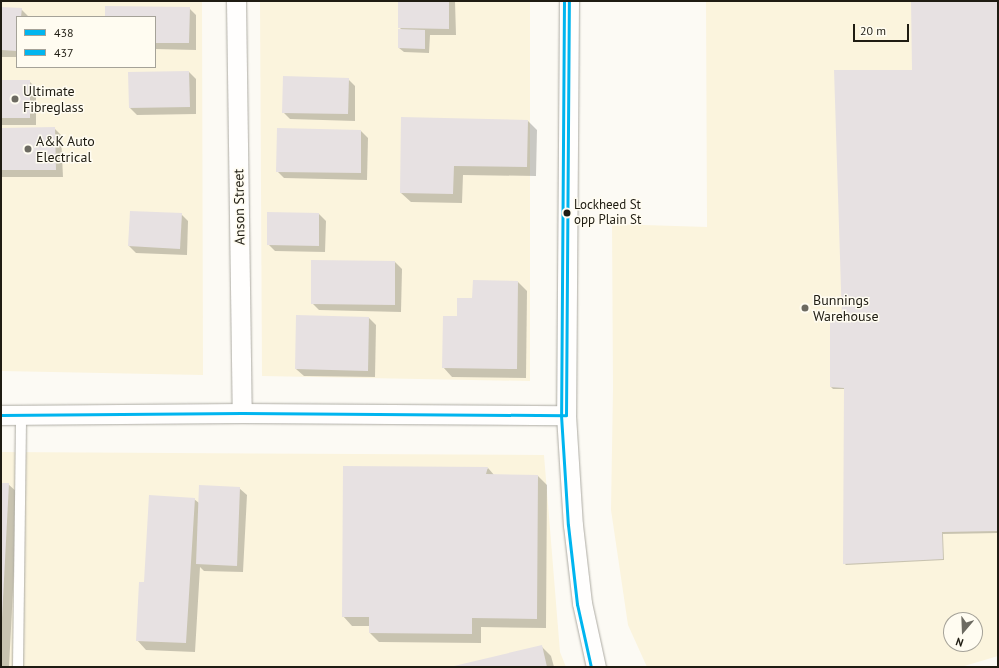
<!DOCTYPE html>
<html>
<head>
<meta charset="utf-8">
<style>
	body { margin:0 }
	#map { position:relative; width:999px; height:668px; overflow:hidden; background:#fcfaf4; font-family:"PT Sans",sans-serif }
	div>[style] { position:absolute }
	.built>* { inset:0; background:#fbf4dd }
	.shadow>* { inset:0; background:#0003 }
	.building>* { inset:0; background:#e7e1e2 }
	.roads { filter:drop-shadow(0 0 1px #adaba3) drop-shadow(0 0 1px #adaba3) }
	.lane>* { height:10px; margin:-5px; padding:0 5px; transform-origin:5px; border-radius:5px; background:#fffefd }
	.street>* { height:19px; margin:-9.5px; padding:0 9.5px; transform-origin:9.5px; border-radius:9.5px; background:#fffefd }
	.bus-1>* { height:3px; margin:-1.5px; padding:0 1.5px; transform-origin:1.5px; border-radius:1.5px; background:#00b5ef }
	.bus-2>* { height:3px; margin:-1.5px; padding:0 1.5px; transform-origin:1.5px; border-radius:1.5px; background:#00b5ef }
	.dots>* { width:11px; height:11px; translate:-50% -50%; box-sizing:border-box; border:2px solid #fffcf1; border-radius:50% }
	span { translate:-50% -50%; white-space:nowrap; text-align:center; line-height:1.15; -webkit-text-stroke:3px #fffcf1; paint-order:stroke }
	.bus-label { font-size:13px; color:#1f1c12 }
	.left { translate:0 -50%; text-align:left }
	.poi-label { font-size:14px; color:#1f1c12 }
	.street-label { font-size:14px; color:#1f1c12 }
	.frame { position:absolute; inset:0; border:2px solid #1f1c12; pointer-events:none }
	.legend { position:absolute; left:16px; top:16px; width:140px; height:52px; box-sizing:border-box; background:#fffcf1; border:1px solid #a5a298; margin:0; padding:5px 7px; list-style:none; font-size:12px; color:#1f1c12 }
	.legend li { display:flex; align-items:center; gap:8px; height:20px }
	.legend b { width:20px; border:1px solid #a5a298 }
	.north { position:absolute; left:943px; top:612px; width:40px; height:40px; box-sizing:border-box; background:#fffcf1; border:1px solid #a5a298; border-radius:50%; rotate:199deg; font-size:11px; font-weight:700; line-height:16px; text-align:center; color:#1f1c12 }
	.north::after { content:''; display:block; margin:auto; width:14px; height:18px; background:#6c6a61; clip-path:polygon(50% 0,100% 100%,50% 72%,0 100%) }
	.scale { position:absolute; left:853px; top:24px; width:56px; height:18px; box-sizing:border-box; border:2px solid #1f1c12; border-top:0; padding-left:5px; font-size:12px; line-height:14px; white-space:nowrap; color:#1f1c12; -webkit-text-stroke:3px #fffcf1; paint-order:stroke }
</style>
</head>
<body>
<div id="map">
	<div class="built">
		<i style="clip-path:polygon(evenodd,1px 1px,202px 1px,203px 375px,1px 371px,1px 1px,17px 17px,155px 17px,155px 67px,17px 67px,17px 17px)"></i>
		<i style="clip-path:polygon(260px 1px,530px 1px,530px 381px,262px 376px)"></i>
		<i style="clip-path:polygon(evenodd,706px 1px,998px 1px,998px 656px,961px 667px,647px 667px,628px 625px,611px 510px,613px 388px,612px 224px,707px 227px,706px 1px,951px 620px,975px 620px,975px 644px,951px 644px,951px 620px)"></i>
		<i style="clip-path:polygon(1px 452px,544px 455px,560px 652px,566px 667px,1px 667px)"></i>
	</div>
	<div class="shadow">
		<i style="clip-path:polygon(399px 1px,455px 1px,456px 35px,430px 35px,429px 53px,404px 52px,399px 48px,402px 30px,399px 27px)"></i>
		<i style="clip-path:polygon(912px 1px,998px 1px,998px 533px,943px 534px,944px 560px,846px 565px,844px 563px,845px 389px,833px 389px,831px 387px,843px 321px,913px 71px)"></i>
		<i style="clip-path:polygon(1px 8px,21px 9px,28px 16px,17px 17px,17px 57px,1px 57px)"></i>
		<i style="clip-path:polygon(189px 8px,196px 15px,196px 50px,155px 49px,155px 17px,106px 17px)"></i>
		<i style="clip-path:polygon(189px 72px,196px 79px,196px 114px,137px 115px,130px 108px)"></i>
		<i style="clip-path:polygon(348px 79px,355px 86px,355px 121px,290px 119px,283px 112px)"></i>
		<i style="clip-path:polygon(1px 81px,29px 81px,36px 88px,36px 125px,1px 125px)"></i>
		<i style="clip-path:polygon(528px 121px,537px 130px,536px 176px,463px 175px,462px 203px,411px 202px,401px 193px)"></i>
		<i style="clip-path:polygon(54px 128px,61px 135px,63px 177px,1px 177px,1px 129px)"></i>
		<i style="clip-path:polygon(361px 131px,368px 138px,367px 180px,284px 178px,277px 171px)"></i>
		<i style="clip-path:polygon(181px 214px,188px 221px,187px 255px,136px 253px,129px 246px)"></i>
		<i style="clip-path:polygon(319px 214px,326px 221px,325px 252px,275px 251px,268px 244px)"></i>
		<i style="clip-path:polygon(395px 262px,402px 269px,401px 312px,319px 310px,312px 303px)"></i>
		<i style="clip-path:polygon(518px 282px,527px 291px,526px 378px,452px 377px,443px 367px,458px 317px,473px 299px)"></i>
		<i style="clip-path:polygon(297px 316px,369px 318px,376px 325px,375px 377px,304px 376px,296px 369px)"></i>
		<i style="clip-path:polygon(488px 468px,495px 476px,538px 476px,547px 485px,546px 628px,481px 627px,481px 643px,379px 642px,370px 633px,370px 626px,352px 626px,343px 616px)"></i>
		<i style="clip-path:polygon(1px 475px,2px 484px,8px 484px,18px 493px,9px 667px,1px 667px)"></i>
		<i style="clip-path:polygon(239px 488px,247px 495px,243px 572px,204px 571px,200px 567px,195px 652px,146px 650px,137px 640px,145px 583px,194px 499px,199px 503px)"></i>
		<i style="clip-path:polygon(542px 647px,551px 656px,554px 667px,456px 667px)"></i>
	</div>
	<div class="building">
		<i style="clip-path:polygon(398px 1px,449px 1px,449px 29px,398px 28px)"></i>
		<i style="clip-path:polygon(911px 1px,998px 1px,998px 531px,942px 532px,943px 559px,843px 564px,844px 388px,830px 387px,830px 320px,842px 320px,834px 70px,912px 70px)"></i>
		<i style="clip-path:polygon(105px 6px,190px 7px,189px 43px,155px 43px,155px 17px,105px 17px)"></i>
		<i style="clip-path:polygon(1px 7px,22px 8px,21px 17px,17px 17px,17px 51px,1px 50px)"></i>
		<i style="clip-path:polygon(398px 29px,425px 30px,425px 49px,398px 48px)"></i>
		<i style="clip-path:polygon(189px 71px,190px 107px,129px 108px,128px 72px)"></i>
		<i style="clip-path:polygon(283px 76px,349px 78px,348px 114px,282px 113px)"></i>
		<i style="clip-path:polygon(1px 80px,30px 80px,30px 118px,1px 118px)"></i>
		<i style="clip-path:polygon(401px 117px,528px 120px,527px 167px,454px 166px,453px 194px,400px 193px)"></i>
		<i style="clip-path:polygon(55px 127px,56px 170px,1px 170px,1px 128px)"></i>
		<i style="clip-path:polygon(277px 128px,361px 130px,361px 173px,276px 172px)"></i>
		<i style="clip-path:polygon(130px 211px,182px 213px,180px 249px,128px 246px)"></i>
		<i style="clip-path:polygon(267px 212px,319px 213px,319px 246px,267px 245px)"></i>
		<i style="clip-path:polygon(311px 260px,395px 261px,395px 305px,311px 304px)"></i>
		<i style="clip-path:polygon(473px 280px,518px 281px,517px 369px,442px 368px,443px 316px,457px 316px,457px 298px,472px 298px)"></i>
		<i style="clip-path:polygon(296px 315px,369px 317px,368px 371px,295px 369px)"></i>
		<i style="clip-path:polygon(343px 466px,488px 467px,486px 474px,538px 475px,537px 619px,472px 618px,472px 634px,369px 633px,369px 617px,342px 617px)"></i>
		<i style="clip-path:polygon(1px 483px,9px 483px,2px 618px,1px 618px)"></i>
		<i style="clip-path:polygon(199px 485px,240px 487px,237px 566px,196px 564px)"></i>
		<i style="clip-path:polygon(149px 495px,195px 498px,186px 643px,136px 641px,139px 582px,144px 582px)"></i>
		<i style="clip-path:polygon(542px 645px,547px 667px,455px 667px,454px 666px)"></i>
	</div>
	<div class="roads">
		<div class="lane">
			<i style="left:18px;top:667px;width:252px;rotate:-89.3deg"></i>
		</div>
		<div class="street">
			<i style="left:236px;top:1px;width:412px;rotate:89.2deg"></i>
			<i style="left:569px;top:1px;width:414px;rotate:90.4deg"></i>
			<i style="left:566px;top:415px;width:110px;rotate:86.4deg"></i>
			<i style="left:573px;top:525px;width:79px;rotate:83.4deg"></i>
			<i style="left:582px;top:603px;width:66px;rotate:77.7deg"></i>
			<i style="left:1px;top:415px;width:241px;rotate:-0.5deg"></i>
			<i style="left:242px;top:413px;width:324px;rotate:0.4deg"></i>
		</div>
	</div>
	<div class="bus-1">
		<i style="left:1px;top:415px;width:241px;rotate:-0.5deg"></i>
		<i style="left:242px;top:413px;width:324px;rotate:0.4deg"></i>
		<i style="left:566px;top:415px;width:414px;rotate:-89.6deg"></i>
	</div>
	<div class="bus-2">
		<i style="left:564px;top:1px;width:414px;rotate:90.4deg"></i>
		<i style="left:561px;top:415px;width:110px;rotate:86.4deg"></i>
		<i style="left:568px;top:525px;width:80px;rotate:83.5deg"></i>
		<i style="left:577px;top:604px;width:65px;rotate:77.5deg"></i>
	</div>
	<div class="dots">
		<i style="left:15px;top:99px;background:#6c6a61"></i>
		<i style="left:28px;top:149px;background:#6c6a61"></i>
		<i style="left:567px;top:213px;background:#1f1c12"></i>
		<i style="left:805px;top:308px;background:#6c6a61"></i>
	</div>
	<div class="bus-label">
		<span class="left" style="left:574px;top:213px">Lockheed St<br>opp Plain St</span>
	</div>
	<div class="poi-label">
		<span class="left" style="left:23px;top:99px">Ultimate<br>Fibreglass</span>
		<span class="left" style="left:36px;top:149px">A&amp;K Auto<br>Electrical</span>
		<span class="left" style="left:813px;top:308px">Bunnings<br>Warehouse</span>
	</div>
	<div class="street-label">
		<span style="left:239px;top:207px;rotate:-91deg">Anson Street</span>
	</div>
	<div class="frame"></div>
	<ul class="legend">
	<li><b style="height:5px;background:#00b5ef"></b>438</li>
	<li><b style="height:5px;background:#00b5ef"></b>437</li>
	</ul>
	<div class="north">N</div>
	<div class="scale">20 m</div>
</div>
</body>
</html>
